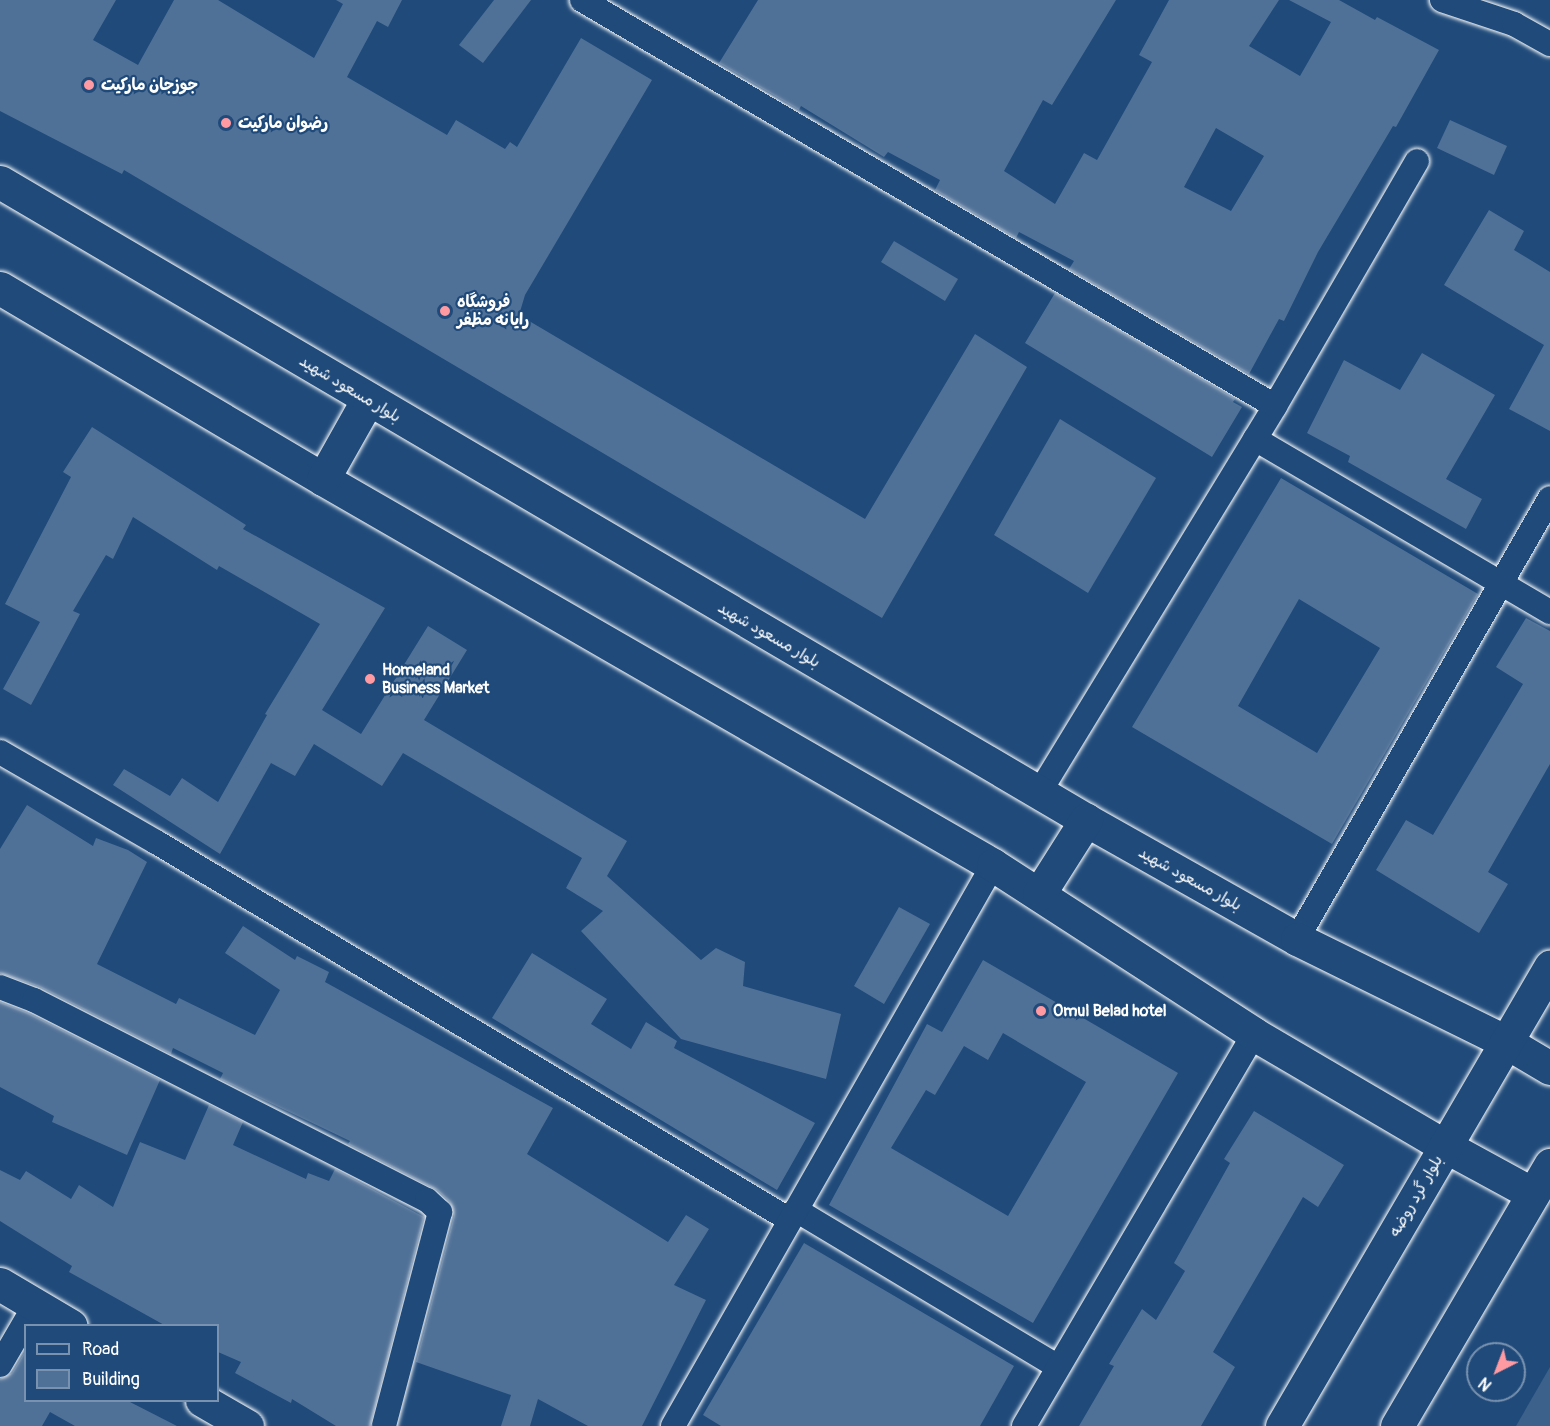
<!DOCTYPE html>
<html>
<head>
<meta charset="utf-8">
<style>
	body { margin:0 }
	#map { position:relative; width:1550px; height:1426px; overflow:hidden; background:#1f4a7a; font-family:Pangolin,"Playpen Sans Arabic",sans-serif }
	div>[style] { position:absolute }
	.green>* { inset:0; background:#3c618b }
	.building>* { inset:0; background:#507197 }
	.roads { filter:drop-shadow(0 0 2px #fff) drop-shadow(0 0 2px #fff) }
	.street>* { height:24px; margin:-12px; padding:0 12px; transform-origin:12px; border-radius:12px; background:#1f4a7a }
	.secondary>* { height:33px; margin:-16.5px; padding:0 16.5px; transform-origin:16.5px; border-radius:16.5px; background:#1f4a7a }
	.primary>* { height:33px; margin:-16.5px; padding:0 16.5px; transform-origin:16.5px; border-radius:16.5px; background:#1f4a7a }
	.dots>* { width:16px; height:16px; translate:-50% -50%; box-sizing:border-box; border:3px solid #1f4a7a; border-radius:50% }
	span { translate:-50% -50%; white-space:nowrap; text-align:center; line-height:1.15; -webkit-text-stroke:4.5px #1f4a7a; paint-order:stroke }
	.poi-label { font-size:16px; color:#fff; font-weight:700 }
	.left { translate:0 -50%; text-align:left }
	.street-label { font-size:16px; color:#fff }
	.legend { position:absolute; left:24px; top:1324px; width:195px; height:78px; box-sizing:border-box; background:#1f4a7a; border:2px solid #7992af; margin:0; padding:8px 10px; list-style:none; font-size:18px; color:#fff }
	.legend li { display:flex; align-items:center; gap:12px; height:30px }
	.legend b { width:30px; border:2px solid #7992af }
	.north { position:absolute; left:1466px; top:1342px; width:60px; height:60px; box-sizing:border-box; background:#1f4a7a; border:2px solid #7992af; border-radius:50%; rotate:222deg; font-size:16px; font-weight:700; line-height:24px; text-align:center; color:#fff }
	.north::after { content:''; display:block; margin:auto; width:21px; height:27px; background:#ff9aa2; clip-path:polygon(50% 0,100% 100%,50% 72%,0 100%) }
</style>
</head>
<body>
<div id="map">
	<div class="green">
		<i style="clip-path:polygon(1550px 1367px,1550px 1426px,1516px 1426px)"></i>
	</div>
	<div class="building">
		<i style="clip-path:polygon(0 0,116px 0,93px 40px,138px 65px,174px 0,218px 0,314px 58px,343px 4px,336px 0,402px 0,388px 27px,377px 21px,347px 77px,447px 135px,456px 120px,505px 149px,510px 142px,517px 147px,581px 38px,652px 80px,525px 295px,519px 315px,865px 519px,975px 334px,1027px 367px,882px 618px,124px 170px,122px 174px,0 111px)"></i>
		<i style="clip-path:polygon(494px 0,531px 0,483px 63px,459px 45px)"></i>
		<i style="clip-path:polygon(evenodd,758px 0,1116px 0,1052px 105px,1043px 100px,1004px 171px,1055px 204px,1084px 153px,1097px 160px,1152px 62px,1139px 55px,1169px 0,1279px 0,1249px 46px,1300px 76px,1331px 22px,1289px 0,1339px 0,1375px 20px,1377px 17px,1439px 50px,1396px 127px,1393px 126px,1318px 252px,1284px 321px,1279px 319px,1249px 374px,1069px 269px,1074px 261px,1019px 232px,1016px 238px,935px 190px,940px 180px,888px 152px,884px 157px,801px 106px,799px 110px,719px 63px,758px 0,1216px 128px,1264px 156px,1231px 211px,1184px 187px,1216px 128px)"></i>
		<i style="clip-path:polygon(1450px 120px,1507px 146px,1494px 175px,1437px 148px)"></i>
		<i style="clip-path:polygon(1489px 210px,1524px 231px,1514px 250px,1550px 272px,1550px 431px,1509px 409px,1544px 345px,1444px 285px)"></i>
		<i style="clip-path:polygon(894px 241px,958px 279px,945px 301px,881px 262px)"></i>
		<i style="clip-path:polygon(1055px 293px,1235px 399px,1233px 402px,1242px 407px,1212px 457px,1025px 343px)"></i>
		<i style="clip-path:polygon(1422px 353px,1495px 395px,1446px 479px,1482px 499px,1466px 529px,1348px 462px,1350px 456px,1307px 433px,1344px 360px,1400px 390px)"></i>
		<i style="clip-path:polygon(1060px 419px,1156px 478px,1088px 593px,994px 535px)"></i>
		<i style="clip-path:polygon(92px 427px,246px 525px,243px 529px,385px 608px,322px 710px,361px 734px,428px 626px,467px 650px,424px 720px,627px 841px,607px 876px,701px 960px,716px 948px,745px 962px,743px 986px,841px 1014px,826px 1079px,681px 1039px,581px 931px,603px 911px,566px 888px,582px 858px,403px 753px,382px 786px,314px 744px,295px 776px,271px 763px,220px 854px,113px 785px,124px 769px,170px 796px,182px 778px,218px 802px,267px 715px,265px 714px,320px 624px,219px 566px,217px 570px,133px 517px,113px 559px,106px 555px,73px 611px,80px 614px,31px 705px,3px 689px,40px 622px,5px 604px,71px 477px,63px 472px)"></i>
		<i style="clip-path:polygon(evenodd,1281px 478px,1478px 594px,1332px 844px,1132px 727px,1281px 478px,1299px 599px,1380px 648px,1317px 753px,1238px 706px,1299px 599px)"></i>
		<i style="clip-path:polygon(1526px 618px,1550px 631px,1550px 764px,1488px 872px,1508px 884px,1479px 933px,1376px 870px,1406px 820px,1433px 835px,1523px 684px,1496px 667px)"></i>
		<i style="clip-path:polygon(27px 805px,93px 846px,96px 838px,128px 850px,147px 862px,97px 964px,176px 1004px,179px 998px,255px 1035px,280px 990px,225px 953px,243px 926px,295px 960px,297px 956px,329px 972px,325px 982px,553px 1108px,527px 1154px,668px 1242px,686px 1215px,709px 1229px,674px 1285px,706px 1300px,642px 1426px,588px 1426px,538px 1399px,530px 1426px,501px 1426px,511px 1395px,416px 1362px,454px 1216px,450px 1202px,437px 1190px,348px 1144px,350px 1141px,220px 1079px,223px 1073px,173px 1048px,171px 1054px,40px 987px,0 973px,0 849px)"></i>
		<i style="clip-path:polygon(899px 907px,930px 924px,884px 1004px,854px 986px)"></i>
		<i style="clip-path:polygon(532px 953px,607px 999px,591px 1024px,631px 1049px,646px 1022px,677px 1041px,674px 1048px,815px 1123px,777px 1190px,492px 1018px)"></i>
		<i style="clip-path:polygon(evenodd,983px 960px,1178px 1073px,1033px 1323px,829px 1205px,927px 1024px,942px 1032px,983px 960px,1003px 1033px,1086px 1082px,1008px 1216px,891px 1148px,926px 1090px,935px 1095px,964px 1046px,988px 1060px,1003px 1033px)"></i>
		<i style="clip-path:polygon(0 1002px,28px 1013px,160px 1080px,127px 1155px,52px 1122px,54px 1116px,0 1087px)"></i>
		<i style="clip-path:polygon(209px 1105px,243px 1122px,233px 1145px,306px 1179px,308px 1173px,329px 1181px,335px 1169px,424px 1217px,370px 1426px,336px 1426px,292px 1399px,291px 1403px,235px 1373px,241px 1362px,218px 1352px,218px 1326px,166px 1326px,69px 1272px,72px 1266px,0 1221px,0 1170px,20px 1180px,26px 1171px,71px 1199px,79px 1185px,113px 1207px,140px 1142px,185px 1160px)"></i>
		<i style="clip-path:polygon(1254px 1111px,1344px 1165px,1318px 1207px,1303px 1197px,1213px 1352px,1235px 1367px,1201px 1426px,1079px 1426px,1114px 1366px,1109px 1364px,1142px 1309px,1156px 1320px,1185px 1271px,1174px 1263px,1230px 1163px,1224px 1159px)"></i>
		<i style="clip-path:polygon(804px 1243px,1014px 1366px,980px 1426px,721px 1426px,703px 1415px)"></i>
		<i style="clip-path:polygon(26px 1350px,26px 1401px,128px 1401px,177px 1426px,75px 1426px,50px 1412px,42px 1426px,0 1426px,0 1379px,12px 1373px)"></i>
	</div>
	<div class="roads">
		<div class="street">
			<i style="left:582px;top:0;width:803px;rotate:30.36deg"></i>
			<i style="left:1442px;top:0;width:76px;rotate:18.4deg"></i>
			<i style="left:1514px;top:24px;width:41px;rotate:29.1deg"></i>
			<i style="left:1255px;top:439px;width:342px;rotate:30.4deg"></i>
			<i style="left:0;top:752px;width:180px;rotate:30deg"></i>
			<i style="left:156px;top:842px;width:738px;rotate:30.8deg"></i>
			<i style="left:1039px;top:793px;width:453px;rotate:-58.6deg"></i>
			<i style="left:1275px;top:406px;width:283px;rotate:-59.9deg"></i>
			<i style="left:1297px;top:939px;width:508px;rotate:-60.16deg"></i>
			<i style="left:0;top:987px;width:36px;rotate:21deg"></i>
			<i style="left:34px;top:1000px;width:441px;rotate:27deg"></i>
			<i style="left:427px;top:1200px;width:18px;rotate:43deg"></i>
			<i style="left:440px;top:1212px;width:221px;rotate:104.7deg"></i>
			<i style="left:796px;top:1210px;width:305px;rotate:30.9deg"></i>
			<i style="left:0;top:1365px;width:69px;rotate:-59.7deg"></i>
			<i style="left:673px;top:1426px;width:646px;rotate:-60.3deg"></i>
			<i style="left:1024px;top:1426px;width:454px;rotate:-59.6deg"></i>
		</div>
		<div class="secondary">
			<i style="left:0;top:1284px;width:82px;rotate:30.6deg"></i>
			<i style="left:202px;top:1400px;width:52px;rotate:30deg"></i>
		</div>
		<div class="primary">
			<i style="left:0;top:182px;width:1260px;rotate:30.43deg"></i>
			<i style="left:1086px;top:820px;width:242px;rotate:29.4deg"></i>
			<i style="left:1297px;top:939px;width:233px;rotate:26.2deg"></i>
			<i style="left:1506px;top:1042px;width:51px;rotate:30.6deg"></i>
			<i style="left:0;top:288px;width:375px;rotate:30.6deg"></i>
			<i style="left:323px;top:479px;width:773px;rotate:29.95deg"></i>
			<i style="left:993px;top:865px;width:311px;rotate:32.9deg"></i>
			<i style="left:1254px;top:1034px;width:221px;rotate:30.4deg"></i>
			<i style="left:1445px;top:1146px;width:100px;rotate:28.6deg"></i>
			<i style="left:323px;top:479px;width:92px;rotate:-60.6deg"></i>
			<i style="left:1039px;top:894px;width:88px;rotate:-57.6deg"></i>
			<i style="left:1282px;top:1426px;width:532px;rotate:-59.72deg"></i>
			<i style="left:1397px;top:1426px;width:303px;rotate:-59.6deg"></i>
		</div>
	</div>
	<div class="dots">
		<i style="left:89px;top:85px;background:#ff9aa2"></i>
		<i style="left:226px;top:123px;background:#ff9aa2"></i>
		<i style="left:445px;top:311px;background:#ff9aa2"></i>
		<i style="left:370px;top:679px;background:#ff9aa2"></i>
		<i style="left:1041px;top:1011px;background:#ff9aa2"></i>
	</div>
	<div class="poi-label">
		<span class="left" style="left:101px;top:85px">جوزجان مارکیت</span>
		<span class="left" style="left:238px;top:123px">رضوان مارکیت</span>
		<span class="left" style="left:457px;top:311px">فروشگاه<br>رایانه مظفر</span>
		<span class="left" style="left:382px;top:679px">Homeland<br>Business Market</span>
		<span class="left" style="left:1053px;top:1011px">Omul Belad hotel</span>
	</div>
	<div class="street-label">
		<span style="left:350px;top:389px;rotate:31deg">بلوار مسعود شهید</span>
		<span style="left:769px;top:635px;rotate:30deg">بلوار مسعود شهید</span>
		<span style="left:1190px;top:879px;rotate:29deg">بلوار مسعود شهید</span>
		<span style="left:1416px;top:1196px;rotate:-60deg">بلوار گرد روضه</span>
	</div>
	<ul class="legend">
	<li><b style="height:8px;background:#1f4a7a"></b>Road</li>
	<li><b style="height:16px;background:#507197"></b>Building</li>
	</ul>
	<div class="north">N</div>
</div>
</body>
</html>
